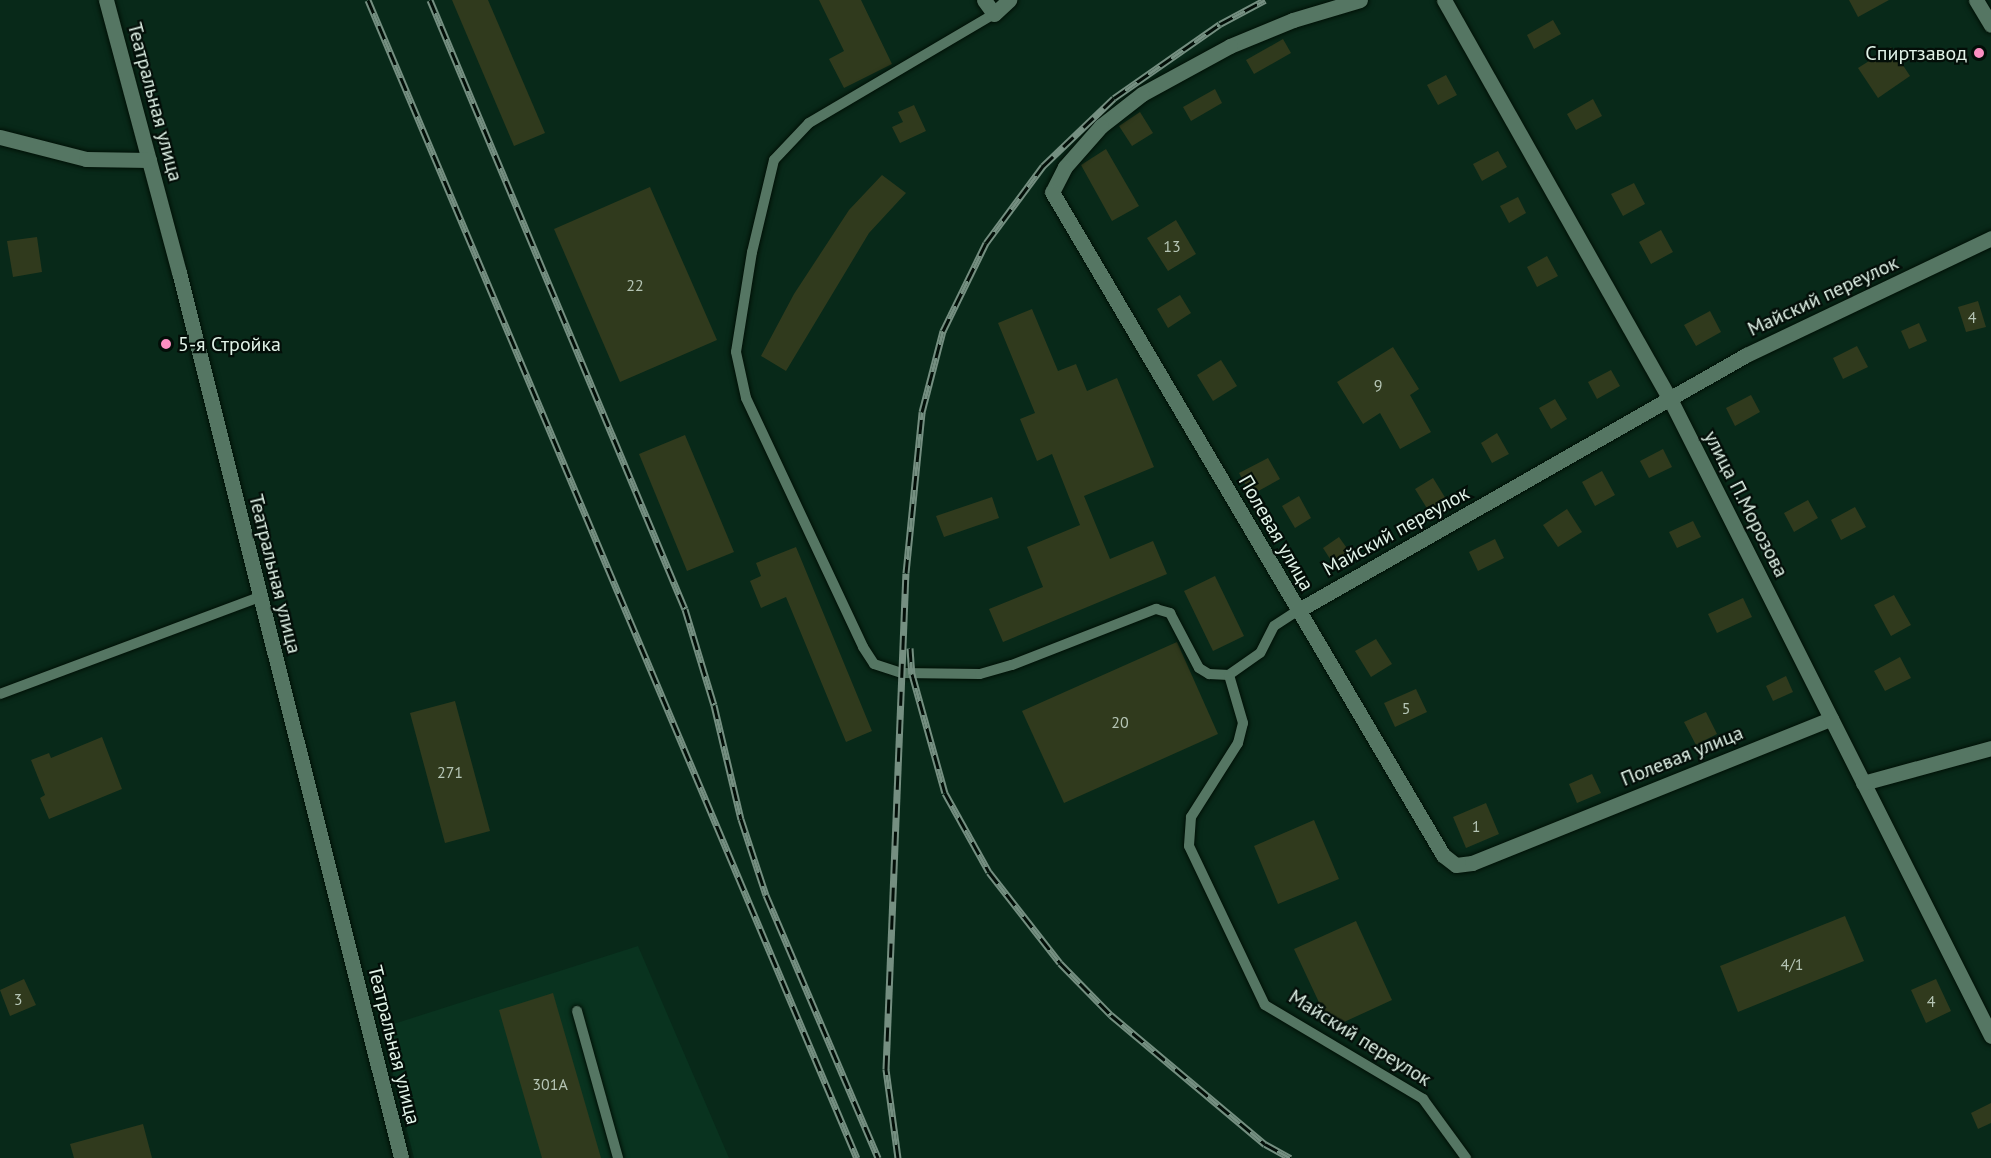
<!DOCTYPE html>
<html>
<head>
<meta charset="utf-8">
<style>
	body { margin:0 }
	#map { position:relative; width:1991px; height:1158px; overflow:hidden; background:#082919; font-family:"PT Sans",sans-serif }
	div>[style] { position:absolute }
	.built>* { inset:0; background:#09331f }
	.building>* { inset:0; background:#303a1d }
	.roads { filter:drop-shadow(0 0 2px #001006) drop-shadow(0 0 2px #001006) }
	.lane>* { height:10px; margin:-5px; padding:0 5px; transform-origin:5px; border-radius:5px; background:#557663 }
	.street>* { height:15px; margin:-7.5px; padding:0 7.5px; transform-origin:7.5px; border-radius:7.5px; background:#557663 }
	.secondary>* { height:15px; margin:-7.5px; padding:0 7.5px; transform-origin:7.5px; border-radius:7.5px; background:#557663 }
	.rail>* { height:7px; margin-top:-3.5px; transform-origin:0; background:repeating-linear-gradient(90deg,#030e08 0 14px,#758f81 0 28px); box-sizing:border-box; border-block:2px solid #758f81 }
	.dots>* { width:16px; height:16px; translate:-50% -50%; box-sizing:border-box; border:3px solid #030e08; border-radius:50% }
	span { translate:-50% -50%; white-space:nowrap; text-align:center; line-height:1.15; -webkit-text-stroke:4.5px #030e08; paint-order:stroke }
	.number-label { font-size:16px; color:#b5c5b5 }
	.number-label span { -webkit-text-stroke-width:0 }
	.poi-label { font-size:20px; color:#e1f3e8 }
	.right { translate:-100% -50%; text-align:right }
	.left { translate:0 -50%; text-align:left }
	.street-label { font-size:20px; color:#e1f3e8 }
</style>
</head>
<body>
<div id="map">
	<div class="built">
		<i style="clip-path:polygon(638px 946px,729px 1158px,414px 1158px,381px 1028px)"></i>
	</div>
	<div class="building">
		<i style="clip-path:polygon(452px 0,488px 0,545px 133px,514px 146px)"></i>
		<i style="clip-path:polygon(819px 0,861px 0,892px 64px,844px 88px,829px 59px,844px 51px)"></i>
		<i style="clip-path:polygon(1849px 0,1889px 0,1858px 17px)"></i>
		<i style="clip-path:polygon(1553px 20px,1561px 34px,1534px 49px,1527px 35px)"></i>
		<i style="clip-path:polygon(1283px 39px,1291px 53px,1254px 74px,1246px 60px)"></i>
		<i style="clip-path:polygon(1891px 47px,1910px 76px,1878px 98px,1858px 68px)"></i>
		<i style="clip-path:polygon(1446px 75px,1457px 95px,1438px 105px,1427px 85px)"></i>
		<i style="clip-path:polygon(1215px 89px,1222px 103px,1191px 121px,1183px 107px)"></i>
		<i style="clip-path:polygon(1593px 99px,1602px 116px,1576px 130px,1567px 114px)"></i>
		<i style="clip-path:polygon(914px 105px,926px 131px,900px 143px,892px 127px,903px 122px,898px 112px)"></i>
		<i style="clip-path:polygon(1140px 112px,1153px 133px,1132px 146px,1119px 126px)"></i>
		<i style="clip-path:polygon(1106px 149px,1139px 206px,1112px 221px,1081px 165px)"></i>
		<i style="clip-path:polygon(1498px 151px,1507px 167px,1482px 181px,1473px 164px)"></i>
		<i style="clip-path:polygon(882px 175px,906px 193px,869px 233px,786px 371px,761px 356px,794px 294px,849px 210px)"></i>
		<i style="clip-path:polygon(1634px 183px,1645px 204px,1623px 216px,1611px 194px)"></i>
		<i style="clip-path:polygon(650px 187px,717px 340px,620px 382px,554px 229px)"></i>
		<i style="clip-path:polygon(1518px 197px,1526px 213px,1509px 223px,1500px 206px)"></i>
		<i style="clip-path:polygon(1176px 220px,1196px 254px,1168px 271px,1147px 238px)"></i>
		<i style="clip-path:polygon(1661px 230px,1673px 252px,1651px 264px,1639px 242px)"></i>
		<i style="clip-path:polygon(37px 237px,42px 272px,13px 277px,7px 241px)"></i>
		<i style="clip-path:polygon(1547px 256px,1558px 276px,1537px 287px,1527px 267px)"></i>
		<i style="clip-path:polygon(1180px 295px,1191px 313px,1168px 328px,1157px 309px)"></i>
		<i style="clip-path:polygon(1978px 301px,1986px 327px,1966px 332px,1958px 307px)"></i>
		<i style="clip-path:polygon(1032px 309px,1058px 371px,1076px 364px,1087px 391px,1117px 378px,1154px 467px,1084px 496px,1110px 559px,1153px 541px,1167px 574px,1003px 642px,989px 609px,1043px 587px,1027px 547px,1080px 525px,1052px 454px,1037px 461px,1020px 419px,1035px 413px,998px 323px)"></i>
		<i style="clip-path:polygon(1710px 311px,1721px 332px,1696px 346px,1684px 325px)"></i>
		<i style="clip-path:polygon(1919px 323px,1927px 341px,1909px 349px,1901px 331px)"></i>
		<i style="clip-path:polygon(1857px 346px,1868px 367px,1843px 379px,1833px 358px)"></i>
		<i style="clip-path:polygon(1393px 347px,1419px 389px,1410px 395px,1431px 432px,1400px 449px,1380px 413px,1363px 424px,1337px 382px)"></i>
		<i style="clip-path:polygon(1221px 360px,1237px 386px,1213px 401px,1197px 375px)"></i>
		<i style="clip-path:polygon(1611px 370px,1620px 386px,1597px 399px,1588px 382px)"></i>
		<i style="clip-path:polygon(1751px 395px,1760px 412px,1735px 426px,1726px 408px)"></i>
		<i style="clip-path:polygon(1555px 399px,1567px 419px,1551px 429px,1539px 408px)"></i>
		<i style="clip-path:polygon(1497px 433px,1509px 454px,1492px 463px,1481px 443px)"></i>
		<i style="clip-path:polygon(685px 435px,734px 552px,687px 571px,639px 454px)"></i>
		<i style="clip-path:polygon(1663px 449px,1672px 467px,1649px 478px,1640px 461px)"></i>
		<i style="clip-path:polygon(1268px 458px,1280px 479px,1251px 495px,1239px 473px)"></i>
		<i style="clip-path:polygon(1602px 471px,1615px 495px,1595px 506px,1582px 482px)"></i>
		<i style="clip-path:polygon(1433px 478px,1446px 499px,1428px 510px,1415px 489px)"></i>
		<i style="clip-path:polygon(1299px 496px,1311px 518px,1295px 528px,1282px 506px)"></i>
		<i style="clip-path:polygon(992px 497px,999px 518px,944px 537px,936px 516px)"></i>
		<i style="clip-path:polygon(1808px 500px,1818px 518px,1794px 532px,1784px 513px)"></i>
		<i style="clip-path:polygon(1855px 507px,1866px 527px,1841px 540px,1831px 520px)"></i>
		<i style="clip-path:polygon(1567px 509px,1582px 532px,1558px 547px,1543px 525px)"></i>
		<i style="clip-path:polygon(1693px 521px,1701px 537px,1677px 548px,1669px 532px)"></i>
		<i style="clip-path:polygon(1339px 537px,1351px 554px,1334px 565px,1323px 548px)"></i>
		<i style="clip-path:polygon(1495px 539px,1504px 558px,1478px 571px,1469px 552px)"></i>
		<i style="clip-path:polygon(796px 547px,872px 731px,846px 742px,786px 597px,761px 608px,750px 581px,761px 576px,756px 563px)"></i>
		<i style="clip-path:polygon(1215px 576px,1244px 636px,1213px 651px,1184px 591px)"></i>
		<i style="clip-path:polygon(1894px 595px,1911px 625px,1891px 636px,1874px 605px)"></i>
		<i style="clip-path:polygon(1743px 598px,1752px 617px,1717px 633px,1708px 614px)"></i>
		<i style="clip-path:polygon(1376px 639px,1392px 664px,1371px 677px,1355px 651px)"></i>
		<i style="clip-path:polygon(1177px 642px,1218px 734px,1064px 803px,1022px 711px)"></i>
		<i style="clip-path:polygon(1900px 657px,1911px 678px,1885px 691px,1874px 671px)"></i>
		<i style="clip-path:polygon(1786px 676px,1793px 692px,1773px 701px,1766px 686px)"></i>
		<i style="clip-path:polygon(1416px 689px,1427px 712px,1395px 727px,1384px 703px)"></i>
		<i style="clip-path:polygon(455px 701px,490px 831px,445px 843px,410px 713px)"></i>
		<i style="clip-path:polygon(1706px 712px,1717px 734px,1696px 745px,1684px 722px)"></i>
		<i style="clip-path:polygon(102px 737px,122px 789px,49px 819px,40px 798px,45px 795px,31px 760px,49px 753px,51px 758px)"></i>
		<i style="clip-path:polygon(1592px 774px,1601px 793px,1577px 803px,1569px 784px)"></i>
		<i style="clip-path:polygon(1486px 803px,1499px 834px,1466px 848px,1453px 817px)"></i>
		<i style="clip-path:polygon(1314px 820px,1339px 879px,1278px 904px,1254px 846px)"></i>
		<i style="clip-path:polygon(1845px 916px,1864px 961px,1738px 1012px,1720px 966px)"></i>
		<i style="clip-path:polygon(1356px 921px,1392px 1000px,1331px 1028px,1294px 949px)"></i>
		<i style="clip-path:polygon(24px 979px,36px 1005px,10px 1016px,0 990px)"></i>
		<i style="clip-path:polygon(1936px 979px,1951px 1011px,1926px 1023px,1911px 990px)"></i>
		<i style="clip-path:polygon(553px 993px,601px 1158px,542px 1158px,499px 1010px)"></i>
		<i style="clip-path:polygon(1991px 1103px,1991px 1123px,1978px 1129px,1971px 1113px)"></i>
		<i style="clip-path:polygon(143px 1124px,152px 1158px,74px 1158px,70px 1144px)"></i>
	</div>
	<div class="roads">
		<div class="lane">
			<i style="left:994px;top:14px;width:215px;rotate:149.5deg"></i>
			<i style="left:809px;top:123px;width:51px;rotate:133.4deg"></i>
			<i style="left:774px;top:160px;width:95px;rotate:103.4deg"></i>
			<i style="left:752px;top:252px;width:101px;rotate:99.1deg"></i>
			<i style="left:736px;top:352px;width:47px;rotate:77.7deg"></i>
			<i style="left:746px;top:398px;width:275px;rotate:64.8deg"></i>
			<i style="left:863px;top:647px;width:20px;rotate:57deg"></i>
			<i style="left:874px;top:664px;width:29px;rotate:18deg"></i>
			<i style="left:902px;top:673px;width:78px;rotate:0.7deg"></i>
			<i style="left:980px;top:674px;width:33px;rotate:-16deg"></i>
			<i style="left:1012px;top:665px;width:155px;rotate:-21.3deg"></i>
			<i style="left:1156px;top:609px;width:15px;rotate:16deg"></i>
			<i style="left:1170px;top:613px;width:62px;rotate:62.2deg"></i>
			<i style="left:1199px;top:668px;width:12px;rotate:31deg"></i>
			<i style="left:1209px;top:674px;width:20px;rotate:3deg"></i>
			<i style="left:1297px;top:611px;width:27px;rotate:147deg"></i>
			<i style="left:1274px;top:626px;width:30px;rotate:117deg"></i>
			<i style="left:1260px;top:653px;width:38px;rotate:145deg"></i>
			<i style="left:1229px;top:675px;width:50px;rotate:73.7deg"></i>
			<i style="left:1243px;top:723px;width:21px;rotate:104deg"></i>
			<i style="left:1238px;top:743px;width:88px;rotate:122.4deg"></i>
			<i style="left:1191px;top:817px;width:29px;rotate:94deg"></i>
			<i style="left:1189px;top:846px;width:176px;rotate:64.5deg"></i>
			<i style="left:1265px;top:1005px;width:184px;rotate:30.7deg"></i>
			<i style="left:1423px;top:1099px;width:73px;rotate:53.9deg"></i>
			<i style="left:0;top:694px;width:277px;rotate:-20.5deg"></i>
			<i style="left:577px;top:1011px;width:153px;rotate:74.4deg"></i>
		</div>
		<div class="street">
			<i style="left:984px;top:0;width:17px;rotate:54deg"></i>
			<i style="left:994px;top:14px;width:21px;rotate:-43deg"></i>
			<i style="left:1360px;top:0;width:70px;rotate:163.4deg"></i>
			<i style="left:1293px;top:20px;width:68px;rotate:157.6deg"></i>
			<i style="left:1230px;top:46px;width:100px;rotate:151.4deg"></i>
			<i style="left:1142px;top:94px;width:52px;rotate:142deg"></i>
			<i style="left:1101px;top:126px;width:55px;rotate:131.3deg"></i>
			<i style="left:1065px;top:167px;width:28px;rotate:117deg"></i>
			<i style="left:1052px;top:192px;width:770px;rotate:59.47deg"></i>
			<i style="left:1443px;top:855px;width:16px;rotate:38deg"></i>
			<i style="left:1456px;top:865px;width:16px;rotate:-7deg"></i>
			<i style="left:1472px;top:863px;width:387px;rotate:-21.9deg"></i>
			<i style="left:1444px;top:0;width:461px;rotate:60.5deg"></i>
			<i style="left:1671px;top:401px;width:711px;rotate:63.25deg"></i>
			<i style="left:1976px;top:0;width:29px;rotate:59deg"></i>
			<i style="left:1297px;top:611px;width:517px;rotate:-29.69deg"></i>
			<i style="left:1746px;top:355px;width:272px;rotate:-25.5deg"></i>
			<i style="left:1863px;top:783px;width:133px;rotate:-15.3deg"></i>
		</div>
		<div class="secondary">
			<i style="left:106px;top:0;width:282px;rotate:75deg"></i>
			<i style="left:179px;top:272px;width:913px;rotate:75.93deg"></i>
			<i style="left:0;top:137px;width:89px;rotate:14.3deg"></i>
			<i style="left:86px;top:159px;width:63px;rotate:0.9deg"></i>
		</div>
	</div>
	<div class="rail">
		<i style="left:368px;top:0;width:1257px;rotate:67.11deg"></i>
		<i style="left:430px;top:0;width:660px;rotate:67.28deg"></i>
		<i style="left:685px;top:609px;width:100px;rotate:73.2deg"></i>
		<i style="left:714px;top:705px;width:117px;rotate:76.7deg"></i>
		<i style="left:741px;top:819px;width:80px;rotate:71.8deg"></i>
		<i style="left:766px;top:895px;width:286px;rotate:66.9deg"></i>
		<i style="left:910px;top:648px;width:26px;rotate:86deg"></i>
		<i style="left:912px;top:674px;width:123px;rotate:74.5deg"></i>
		<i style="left:945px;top:793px;width:90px;rotate:60.9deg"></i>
		<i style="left:989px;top:872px;width:115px;rotate:52deg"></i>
		<i style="left:1060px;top:963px;width:73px;rotate:45.6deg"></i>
		<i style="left:1111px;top:1015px;width:201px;rotate:40deg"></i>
		<i style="left:1265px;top:1144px;width:29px;rotate:29deg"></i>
		<i style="left:898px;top:1158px;width:90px;rotate:-97.7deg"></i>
		<i style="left:886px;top:1069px;width:496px;rotate:-87.7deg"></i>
		<i style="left:906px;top:573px;width:162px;rotate:-84.3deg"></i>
		<i style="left:922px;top:412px;width:84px;rotate:-75.5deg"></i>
		<i style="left:943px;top:331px;width:98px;rotate:-64deg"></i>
		<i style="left:986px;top:243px;width:96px;rotate:-53.5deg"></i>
		<i style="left:1043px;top:166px;width:98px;rotate:-43.8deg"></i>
		<i style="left:1114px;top:98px;width:129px;rotate:-34.9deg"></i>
		<i style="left:1220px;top:24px;width:51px;rotate:-28.1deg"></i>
	</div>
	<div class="dots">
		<i style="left:1979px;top:53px;background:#fc8fc2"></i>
		<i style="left:166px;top:344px;background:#fc8fc2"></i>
	</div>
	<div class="number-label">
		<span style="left:1172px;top:246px">13</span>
		<span style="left:635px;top:285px">22</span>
		<span style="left:1972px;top:317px">4</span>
		<span style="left:1378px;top:385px">9</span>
		<span style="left:1406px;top:708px">5</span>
		<span style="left:1120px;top:722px">20</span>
		<span style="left:450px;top:772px">271</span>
		<span style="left:1476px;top:826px">1</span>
		<span style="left:1792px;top:964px">4/1</span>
		<span style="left:18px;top:999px">3</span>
		<span style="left:1931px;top:1001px">4</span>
		<span style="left:550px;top:1084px">301А</span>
	</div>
	<div class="poi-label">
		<span class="right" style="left:1967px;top:53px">Спиртзавод</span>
		<span class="left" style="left:178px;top:344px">5-я Стройка</span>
	</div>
	<div class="street-label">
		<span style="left:155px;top:102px;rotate:75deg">Театральная улица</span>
		<span style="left:1823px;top:296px;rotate:-25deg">Майский переулок</span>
		<span style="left:1746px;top:504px;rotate:63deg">улица П.Морозова</span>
		<span style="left:1396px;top:531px;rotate:-29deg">Майский переулок</span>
		<span style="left:1276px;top:533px;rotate:60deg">Полевая улица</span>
		<span style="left:275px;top:574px;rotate:76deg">Театральная улица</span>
		<span style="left:1682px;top:756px;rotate:-22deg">Полевая улица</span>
		<span style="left:1360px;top:1038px;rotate:32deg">Майский переулок</span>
		<span style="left:394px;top:1045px;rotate:76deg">Театральная улица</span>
	</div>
</div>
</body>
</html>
